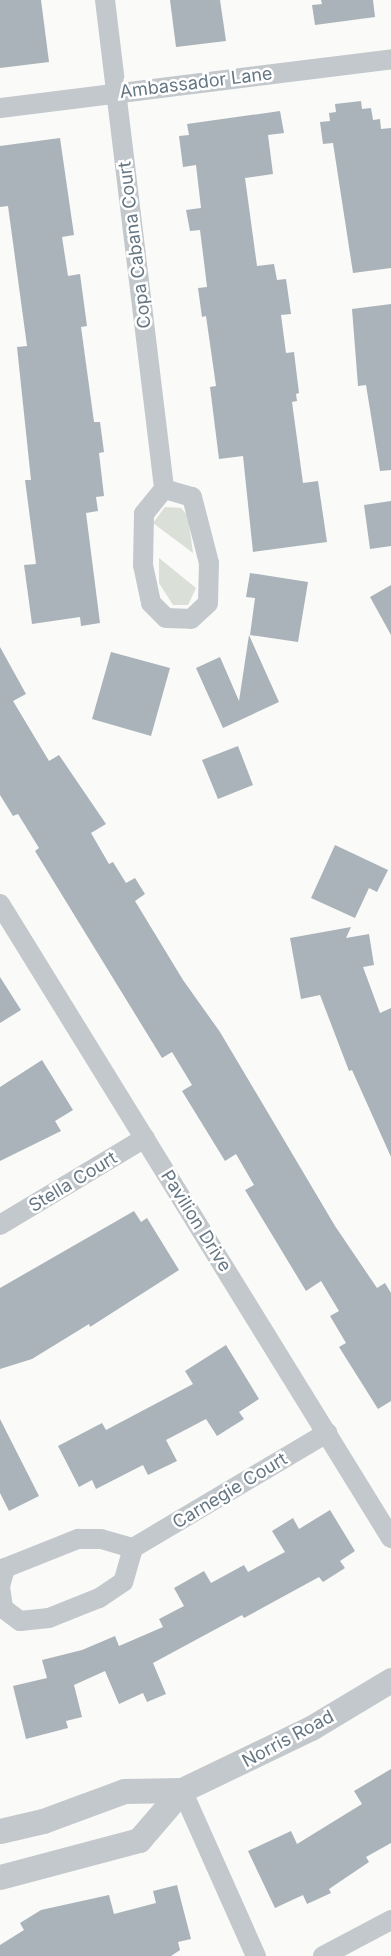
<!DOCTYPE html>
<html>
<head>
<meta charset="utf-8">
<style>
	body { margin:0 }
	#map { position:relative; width:391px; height:1956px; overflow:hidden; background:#fafaf8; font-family:Inter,sans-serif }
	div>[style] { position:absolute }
	.green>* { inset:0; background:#dadfd7 }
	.building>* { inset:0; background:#aab3b9 }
	.minor>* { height:20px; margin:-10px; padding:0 10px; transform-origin:10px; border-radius:10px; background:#c3c8cc }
	.tertiary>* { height:25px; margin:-12.5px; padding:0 12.5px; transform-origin:12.5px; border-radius:12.5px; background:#c3c8cc }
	span { translate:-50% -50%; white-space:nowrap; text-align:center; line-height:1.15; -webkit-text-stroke:5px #fff; paint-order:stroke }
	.street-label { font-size:18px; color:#657683 }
</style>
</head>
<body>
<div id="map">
	<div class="green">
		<i style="clip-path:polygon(165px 507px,181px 508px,188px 516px,193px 553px,153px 523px)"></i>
		<i style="clip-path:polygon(159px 558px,196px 588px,188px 605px,173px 605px,159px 583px)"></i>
	</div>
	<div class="building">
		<i style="clip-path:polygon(0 0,41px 0,49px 62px,0 68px)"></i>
		<i style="clip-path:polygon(170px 0,220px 0,226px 41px,176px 47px)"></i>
		<i style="clip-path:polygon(321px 0,373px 0,375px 17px,315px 25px,312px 5px,322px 4px)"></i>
		<i style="clip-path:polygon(361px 101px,362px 109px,371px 108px,373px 120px,380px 119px,381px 129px,391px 128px,391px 268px,353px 273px,333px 143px,323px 144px,320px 122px,330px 121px,329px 113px,336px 112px,335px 104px)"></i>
		<i style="clip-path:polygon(280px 111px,284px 133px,268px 135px,273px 174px,245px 178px,257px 266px,274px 264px,277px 280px,286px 279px,291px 314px,281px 315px,286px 353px,294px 352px,299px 393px,296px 394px,297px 401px,292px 402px,303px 483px,318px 481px,327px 542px,253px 552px,243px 456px,219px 459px,210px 387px,216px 386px,206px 316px,202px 317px,198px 288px,207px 287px,204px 262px,200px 230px,190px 231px,186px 210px,201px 208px,196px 165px,183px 167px,179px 136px,189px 135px,187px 124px)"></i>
		<i style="clip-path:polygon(60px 138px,74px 235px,62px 237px,68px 276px,80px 274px,87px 326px,81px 327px,94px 422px,100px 422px,104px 452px,99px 453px,104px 496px,96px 497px,98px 511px,86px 513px,100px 623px,81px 626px,80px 617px,32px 624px,24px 565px,36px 564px,25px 480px,31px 480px,17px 347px,27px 346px,8px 206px,0 207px,0 146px)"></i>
		<i style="clip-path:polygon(391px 304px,391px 470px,380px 471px,366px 385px,358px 386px,352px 309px)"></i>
		<i style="clip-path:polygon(391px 501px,391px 546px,370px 549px,364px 505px)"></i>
		<i style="clip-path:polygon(250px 573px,308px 582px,298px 642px,250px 635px,255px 598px,246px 597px)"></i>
		<i style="clip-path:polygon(391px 585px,391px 635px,370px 597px)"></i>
		<i style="clip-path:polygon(249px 635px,279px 702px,223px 728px,196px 668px,220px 657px,239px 701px)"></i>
		<i style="clip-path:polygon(0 647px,26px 694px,13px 701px,49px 761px,59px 755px,106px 824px,91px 833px,109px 864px,113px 862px,126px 883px,135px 878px,145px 894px,135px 901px,183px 980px,220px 1032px,335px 1226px,377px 1288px,385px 1283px,391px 1293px,391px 1401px,378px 1409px,339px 1347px,346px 1343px,330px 1316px,339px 1311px,321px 1281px,306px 1291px,245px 1190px,254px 1185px,236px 1154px,225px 1161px,182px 1091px,192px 1085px,172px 1052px,162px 1058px,35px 851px,39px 848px,18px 814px,13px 816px,0 795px)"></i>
		<i style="clip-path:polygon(111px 652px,170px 668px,151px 736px,92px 719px)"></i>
		<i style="clip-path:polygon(238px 746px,253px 785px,218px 799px,202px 760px)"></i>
		<i style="clip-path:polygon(335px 845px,388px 870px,377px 892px,369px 888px,355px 918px,311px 898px)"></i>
		<i style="clip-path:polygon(351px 927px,346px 938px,369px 934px,374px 965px,363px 967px,380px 1013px,391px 1008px,391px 1157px,352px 1070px,349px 1071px,320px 995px,301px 999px,290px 938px)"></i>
		<i style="clip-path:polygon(0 977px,21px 1010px,0 1023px)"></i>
		<i style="clip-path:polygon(42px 1060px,73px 1110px,55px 1121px,61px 1131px,0 1161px,0 1087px)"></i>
		<i style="clip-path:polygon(134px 1211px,141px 1222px,147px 1218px,179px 1270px,90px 1327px,89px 1324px,32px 1359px,0 1369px,0 1288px)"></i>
		<i style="clip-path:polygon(226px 1345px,259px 1399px,239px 1412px,244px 1419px,217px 1436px,206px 1419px,166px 1440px,177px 1461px,148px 1475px,143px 1465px,96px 1489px,92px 1480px,79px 1487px,58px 1446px,102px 1423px,106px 1430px,193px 1384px,185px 1371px)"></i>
		<i style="clip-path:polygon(0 1419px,39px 1496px,9px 1511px,0 1493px)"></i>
		<i style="clip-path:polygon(330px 1510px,355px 1551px,340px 1561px,345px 1568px,323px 1582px,319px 1577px,244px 1618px,242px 1615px,153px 1663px,166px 1694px,147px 1702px,143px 1693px,119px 1704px,105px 1671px,74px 1685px,82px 1717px,66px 1721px,68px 1728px,26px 1739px,13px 1686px,47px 1678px,42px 1660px,82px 1650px,115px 1636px,119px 1646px,163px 1627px,159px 1619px,184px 1606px,174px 1588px,204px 1571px,211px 1583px,244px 1565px,248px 1572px,285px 1552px,272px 1531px,293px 1518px,299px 1529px)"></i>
		<i style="clip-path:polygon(391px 1769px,391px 1843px,366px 1857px,369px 1862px,329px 1889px,331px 1893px,307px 1904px,303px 1895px,275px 1908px,248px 1851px,291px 1831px,297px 1844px,362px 1804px,354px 1791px)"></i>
		<i style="clip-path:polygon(177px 1885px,191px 1939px,178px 1942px,180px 1950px,171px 1956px,0 1956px,0 1945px,24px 1930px,20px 1923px,41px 1910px,109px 1895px,114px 1914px,156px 1903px,153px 1891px)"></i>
	</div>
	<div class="minor">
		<i style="left:105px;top:0;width:493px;rotate:83.1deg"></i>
		<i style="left:164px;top:489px;width:32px;rotate:129deg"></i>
		<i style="left:144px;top:514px;width:51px;rotate:91.1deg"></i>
		<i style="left:143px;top:565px;width:39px;rotate:78deg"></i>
		<i style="left:151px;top:603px;width:21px;rotate:45deg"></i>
		<i style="left:166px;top:618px;width:25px;rotate:2deg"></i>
		<i style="left:191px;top:619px;width:23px;rotate:-43deg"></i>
		<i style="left:208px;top:603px;width:40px;rotate:-88.6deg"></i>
		<i style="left:209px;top:563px;width:68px;rotate:-104.4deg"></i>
		<i style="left:192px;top:497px;width:29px;rotate:-164deg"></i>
		<i style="left:0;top:108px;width:394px;rotate:-7.1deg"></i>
		<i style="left:0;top:904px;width:745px;rotate:58.34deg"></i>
		<i style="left:0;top:1225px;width:169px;rotate:-31deg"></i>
		<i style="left:133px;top:1548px;width:35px;rotate:106deg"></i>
		<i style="left:123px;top:1582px;width:29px;rotate:146deg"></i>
		<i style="left:99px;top:1598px;width:54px;rotate:158.2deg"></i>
		<i style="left:49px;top:1618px;width:29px;rotate:174deg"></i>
		<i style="left:20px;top:1621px;width:21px;rotate:-143deg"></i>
		<i style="left:3px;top:1608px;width:22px;rotate:-98deg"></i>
		<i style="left:0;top:1586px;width:19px;rotate:-74deg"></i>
		<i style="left:5px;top:1568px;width:79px;rotate:-21.7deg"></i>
		<i style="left:78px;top:1539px;width:23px"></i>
		<i style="left:101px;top:1539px;width:33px;rotate:16deg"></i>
		<i style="left:133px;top:1548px;width:226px;rotate:-30.7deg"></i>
		<i style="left:182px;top:1790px;width:182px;rotate:66deg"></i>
		<i style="left:323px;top:1956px;width:77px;rotate:-27.9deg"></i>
	</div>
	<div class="tertiary">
		<i style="left:0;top:1831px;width:44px;rotate:-13.1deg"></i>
		<i style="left:43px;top:1821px;width:86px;rotate:-20.3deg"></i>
		<i style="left:124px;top:1791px;width:58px;rotate:-1deg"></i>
		<i style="left:182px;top:1790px;width:143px;rotate:-25.7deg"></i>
		<i style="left:311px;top:1728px;width:93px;rotate:-31deg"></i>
		<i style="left:0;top:1877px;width:144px;rotate:-14.9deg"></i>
		<i style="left:139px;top:1840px;width:66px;rotate:-49.3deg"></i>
	</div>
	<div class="street-label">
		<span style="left:196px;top:83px;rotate:-7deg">Ambassador Lane</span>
		<span style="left:135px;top:245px;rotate:-97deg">Copa Cabana Court</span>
		<span style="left:73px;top:1182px;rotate:-31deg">Stella Court</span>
		<span style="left:196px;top:1221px;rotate:58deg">Pavilion Drive</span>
		<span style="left:230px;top:1491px;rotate:-31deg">Carnegie Court</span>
		<span style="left:288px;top:1739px;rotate:-28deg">Norris Road</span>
	</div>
</div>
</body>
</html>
